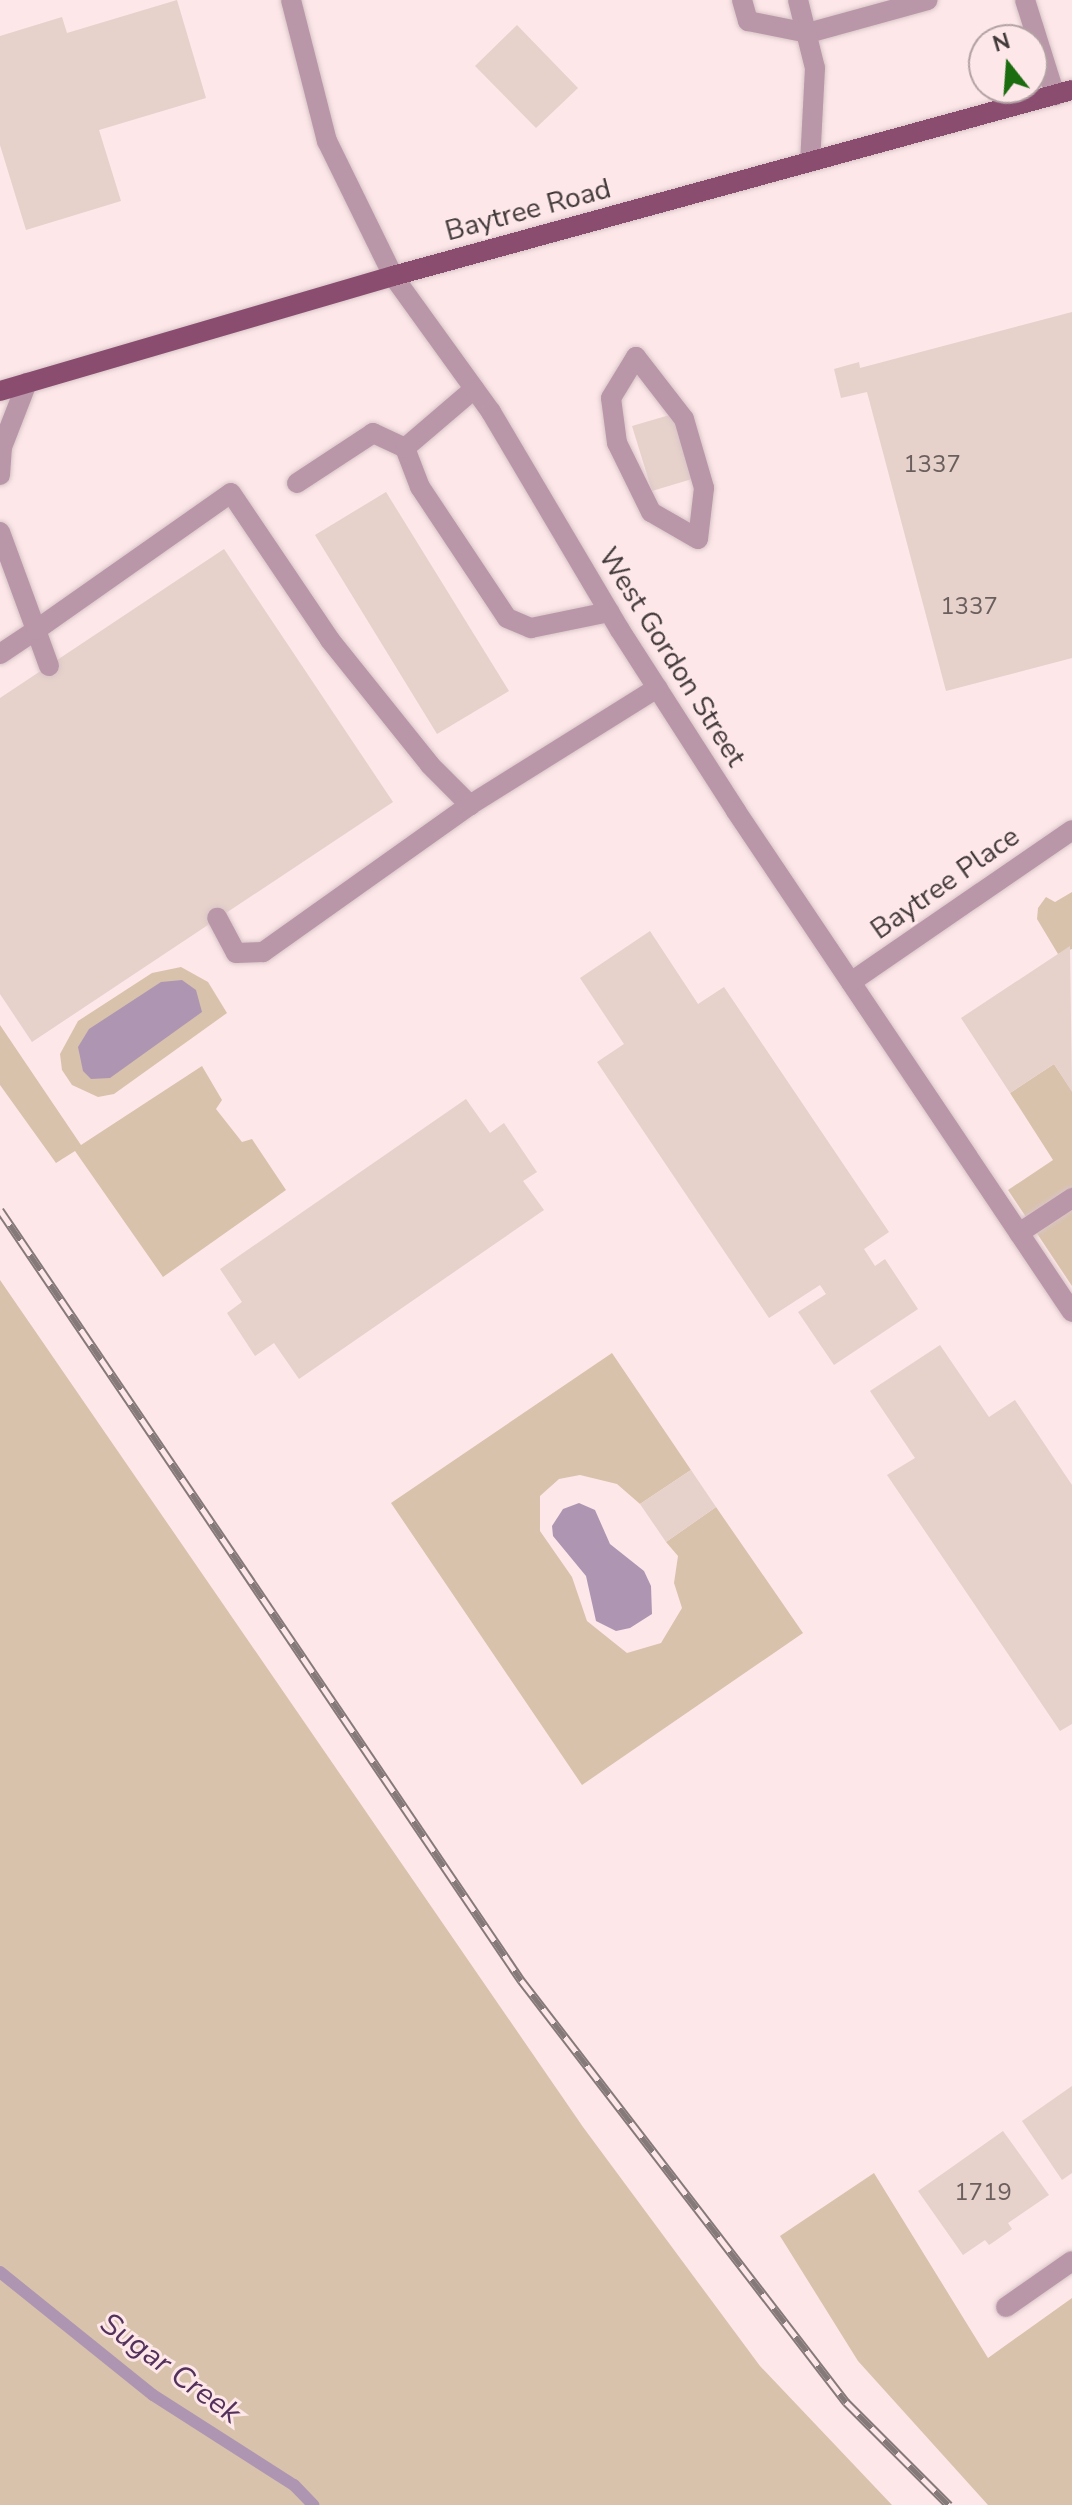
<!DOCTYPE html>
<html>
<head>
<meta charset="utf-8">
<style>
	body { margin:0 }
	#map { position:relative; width:1072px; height:2505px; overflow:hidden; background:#fde7e9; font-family:"Nunito Sans",sans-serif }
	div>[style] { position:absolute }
	.green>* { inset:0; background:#d9c2ac }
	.water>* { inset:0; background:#ae96b3 }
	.stream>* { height:12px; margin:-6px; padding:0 6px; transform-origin:6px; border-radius:6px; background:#ae96b3 }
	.building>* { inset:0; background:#e6d1cb }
	.roads { filter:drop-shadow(0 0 2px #d8c4c6) drop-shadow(0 0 2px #d8c4c6) }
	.service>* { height:20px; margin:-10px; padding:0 10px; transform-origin:10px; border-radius:10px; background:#ba96a9 }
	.minor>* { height:20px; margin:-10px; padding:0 10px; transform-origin:10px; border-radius:10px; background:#ba96a9 }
	.tertiary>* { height:20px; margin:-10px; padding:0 10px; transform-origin:10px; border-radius:10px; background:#ba96a9 }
	.primary>* { height:20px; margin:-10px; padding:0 10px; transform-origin:10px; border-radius:10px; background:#8a4d70 }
	.rail>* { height:9px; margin-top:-4.5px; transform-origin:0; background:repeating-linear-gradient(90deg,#fde7e9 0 18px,#86797a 0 36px); box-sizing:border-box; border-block:2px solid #86797a }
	span { translate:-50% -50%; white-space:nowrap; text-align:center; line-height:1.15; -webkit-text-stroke:6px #fde7e9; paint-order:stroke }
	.number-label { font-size:24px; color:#6b5f5e }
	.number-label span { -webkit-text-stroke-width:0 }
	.street-label { font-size:28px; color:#42393a }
	.water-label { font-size:30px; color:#53315b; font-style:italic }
	.north { position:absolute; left:968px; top:24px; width:80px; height:80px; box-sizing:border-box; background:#fde7e9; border:2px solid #b2a1a3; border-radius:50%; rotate:343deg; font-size:22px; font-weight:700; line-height:32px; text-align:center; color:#42393a }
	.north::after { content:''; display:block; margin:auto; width:28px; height:36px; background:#1b6b0f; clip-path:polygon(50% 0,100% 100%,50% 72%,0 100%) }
</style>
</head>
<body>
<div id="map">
	<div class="green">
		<i style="clip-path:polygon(1072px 892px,1072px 949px,1058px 954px,1037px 919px,1038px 908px,1046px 897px,1055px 902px)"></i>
		<i style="clip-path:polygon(181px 967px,208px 982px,227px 1013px,114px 1094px,98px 1097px,72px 1085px,62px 1070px,60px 1054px,78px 1021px,152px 973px)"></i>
		<i style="clip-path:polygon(0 1025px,81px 1145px,202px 1066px,222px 1100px,216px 1109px,242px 1142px,252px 1139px,286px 1190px,163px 1277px,75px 1151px,56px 1163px,0 1085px)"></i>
		<i style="clip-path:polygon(1054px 1064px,1072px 1091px,1072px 1286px,1008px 1190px,1053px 1160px,1010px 1093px)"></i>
		<i style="clip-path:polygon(0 1280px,583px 2127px,760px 2366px,892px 2505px,0 2505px)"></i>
		<i style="clip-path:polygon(612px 1353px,691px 1470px,640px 1504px,617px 1484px,580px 1475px,559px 1479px,540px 1496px,540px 1531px,572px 1577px,587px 1621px,627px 1653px,661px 1643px,682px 1608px,674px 1583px,678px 1556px,666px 1542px,716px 1507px,803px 1633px,582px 1785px,391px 1503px)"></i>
		<i style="clip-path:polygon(874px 2173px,988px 2358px,1072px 2298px,1072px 2505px,988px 2505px,858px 2361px,780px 2236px)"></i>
	</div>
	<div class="water">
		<i style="clip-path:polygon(182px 980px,196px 990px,202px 1012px,110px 1078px,91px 1079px,83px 1071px,78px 1047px,89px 1029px,161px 982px)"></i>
		<i style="clip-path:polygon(579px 1503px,595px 1510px,610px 1544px,644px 1571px,651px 1586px,652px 1614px,630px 1628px,616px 1631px,596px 1621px,586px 1576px,553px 1536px,552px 1526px,563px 1509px)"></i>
	</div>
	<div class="stream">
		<i style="left:0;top:2272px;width:196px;rotate:38.8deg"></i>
		<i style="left:153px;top:2395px;width:167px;rotate:32.6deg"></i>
		<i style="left:294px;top:2485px;width:28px;rotate:46deg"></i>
	</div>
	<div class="building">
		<i style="clip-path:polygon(177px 0,206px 98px,99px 130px,121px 201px,26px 230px,0 145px,0 36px,62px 17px,67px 33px)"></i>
		<i style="clip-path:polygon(517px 25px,578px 88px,536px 128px,475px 66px)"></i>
		<i style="clip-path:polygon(1072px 312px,1072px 658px,946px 691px,867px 392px,841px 398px,834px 369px,859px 362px,860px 368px)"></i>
		<i style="clip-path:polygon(673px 414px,692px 479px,652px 491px,632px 426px)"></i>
		<i style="clip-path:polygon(386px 492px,509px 691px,437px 734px,315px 535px)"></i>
		<i style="clip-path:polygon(224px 549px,393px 802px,32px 1042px,0 994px,0 698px)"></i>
		<i style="clip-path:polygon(650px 931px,698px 1004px,724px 987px,889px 1232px,864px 1249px,875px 1266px,885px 1259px,918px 1309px,834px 1365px,798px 1312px,826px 1294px,820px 1285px,769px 1318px,597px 1062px,624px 1044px,580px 978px)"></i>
		<i style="clip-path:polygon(1070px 946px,1072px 1092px,1054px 1064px,1010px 1093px,961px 1018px)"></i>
		<i style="clip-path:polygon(466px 1099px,490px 1133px,504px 1123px,537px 1172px,523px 1181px,544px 1210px,299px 1379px,274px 1343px,255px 1356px,227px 1313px,242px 1302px,220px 1269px)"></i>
		<i style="clip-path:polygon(940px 1345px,989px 1417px,1015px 1400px,1072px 1485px,1072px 1724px,1060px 1731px,887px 1475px,915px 1458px,870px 1391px)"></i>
		<i style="clip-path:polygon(691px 1470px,716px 1507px,666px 1542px,640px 1504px)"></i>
		<i style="clip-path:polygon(1072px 2086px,1072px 2173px,1062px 2180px,1022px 2121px)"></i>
		<i style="clip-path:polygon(1003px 2131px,1049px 2195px,1008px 2223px,1012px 2229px,995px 2241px,989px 2245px,985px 2240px,963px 2255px,918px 2191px)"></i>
	</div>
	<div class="roads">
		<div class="service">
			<i style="left:742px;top:0;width:22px;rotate:74deg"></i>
			<i style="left:748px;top:21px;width:61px;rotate:11.3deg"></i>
			<i style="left:808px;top:33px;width:124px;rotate:-15.4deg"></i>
			<i style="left:798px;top:0;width:70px;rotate:76deg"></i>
			<i style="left:815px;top:68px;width:94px;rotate:93deg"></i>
			<i style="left:1025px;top:0;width:100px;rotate:72.5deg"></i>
			<i style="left:636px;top:357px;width:78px;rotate:52.3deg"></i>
			<i style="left:684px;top:419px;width:72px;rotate:73.8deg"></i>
			<i style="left:704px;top:488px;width:51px;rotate:96.7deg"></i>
			<i style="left:698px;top:539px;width:54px;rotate:-150.1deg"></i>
			<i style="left:651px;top:512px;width:77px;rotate:-116.2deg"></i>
			<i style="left:617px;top:443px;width:45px;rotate:-97.6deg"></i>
			<i style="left:611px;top:398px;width:48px;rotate:-58.6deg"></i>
			<i style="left:405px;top:448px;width:42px;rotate:69deg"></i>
			<i style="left:420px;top:487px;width:157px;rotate:56.4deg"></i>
			<i style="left:507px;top:618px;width:26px;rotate:23deg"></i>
			<i style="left:531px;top:628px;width:80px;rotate:-11.6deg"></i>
			<i style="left:0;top:475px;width:28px;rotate:-86deg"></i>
			<i style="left:2px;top:447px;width:69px;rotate:-68.7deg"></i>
			<i style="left:297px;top:483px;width:91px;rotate:-33.3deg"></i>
			<i style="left:373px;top:433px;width:35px;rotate:25deg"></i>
			<i style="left:405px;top:448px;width:91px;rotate:-40.5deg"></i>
			<i style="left:0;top:532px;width:104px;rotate:69.8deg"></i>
			<i style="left:36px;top:630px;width:43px;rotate:146.3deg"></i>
			<i style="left:49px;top:666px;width:38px;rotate:-110deg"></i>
			<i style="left:36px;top:630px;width:238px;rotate:-35.1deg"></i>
			<i style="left:231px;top:493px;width:177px;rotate:56deg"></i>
			<i style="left:330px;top:640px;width:160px;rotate:51.3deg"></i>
			<i style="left:430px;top:765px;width:57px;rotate:45deg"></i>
			<i style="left:470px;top:805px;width:254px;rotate:144.6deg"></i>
			<i style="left:263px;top:952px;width:27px;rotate:178deg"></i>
			<i style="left:236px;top:953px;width:40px;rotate:-118deg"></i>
			<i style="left:470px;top:805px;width:221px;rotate:-32deg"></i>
			<i style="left:1019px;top:1233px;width:64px;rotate:-33.4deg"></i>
		</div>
		<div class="minor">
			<i style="left:1006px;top:2307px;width:80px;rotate:-34.9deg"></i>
		</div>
		<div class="tertiary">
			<i style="left:291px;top:0;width:146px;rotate:75.7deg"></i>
			<i style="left:327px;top:141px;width:150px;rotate:63.9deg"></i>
			<i style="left:393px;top:276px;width:168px;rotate:54.2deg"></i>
			<i style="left:491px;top:412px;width:253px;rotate:59.4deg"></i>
			<i style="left:620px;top:630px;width:215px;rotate:57.3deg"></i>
			<i style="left:736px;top:811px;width:603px;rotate:56.15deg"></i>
			<i style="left:851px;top:982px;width:268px;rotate:-34.5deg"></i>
		</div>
		<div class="primary">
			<i style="left:0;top:391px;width:409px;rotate:-16.3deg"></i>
			<i style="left:393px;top:276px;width:704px;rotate:-15.32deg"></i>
		</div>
	</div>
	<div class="rail">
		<i style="left:0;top:1210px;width:930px;rotate:55.92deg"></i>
		<i style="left:521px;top:1980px;width:533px;rotate:52.4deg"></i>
		<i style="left:846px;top:2402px;width:146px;rotate:45deg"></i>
	</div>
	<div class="number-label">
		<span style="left:932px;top:465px">1337</span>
		<span style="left:969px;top:607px">1337</span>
		<span style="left:983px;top:2193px">1719</span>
	</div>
	<div class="street-label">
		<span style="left:528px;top:210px;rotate:-15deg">Baytree Road</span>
		<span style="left:672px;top:657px;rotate:58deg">West Gordon Street</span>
		<span style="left:945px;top:883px;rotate:-35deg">Baytree Place</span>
	</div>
	<div class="water-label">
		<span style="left:170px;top:2369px;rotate:36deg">Sugar Creek</span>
	</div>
	<div class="north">N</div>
</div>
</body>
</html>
